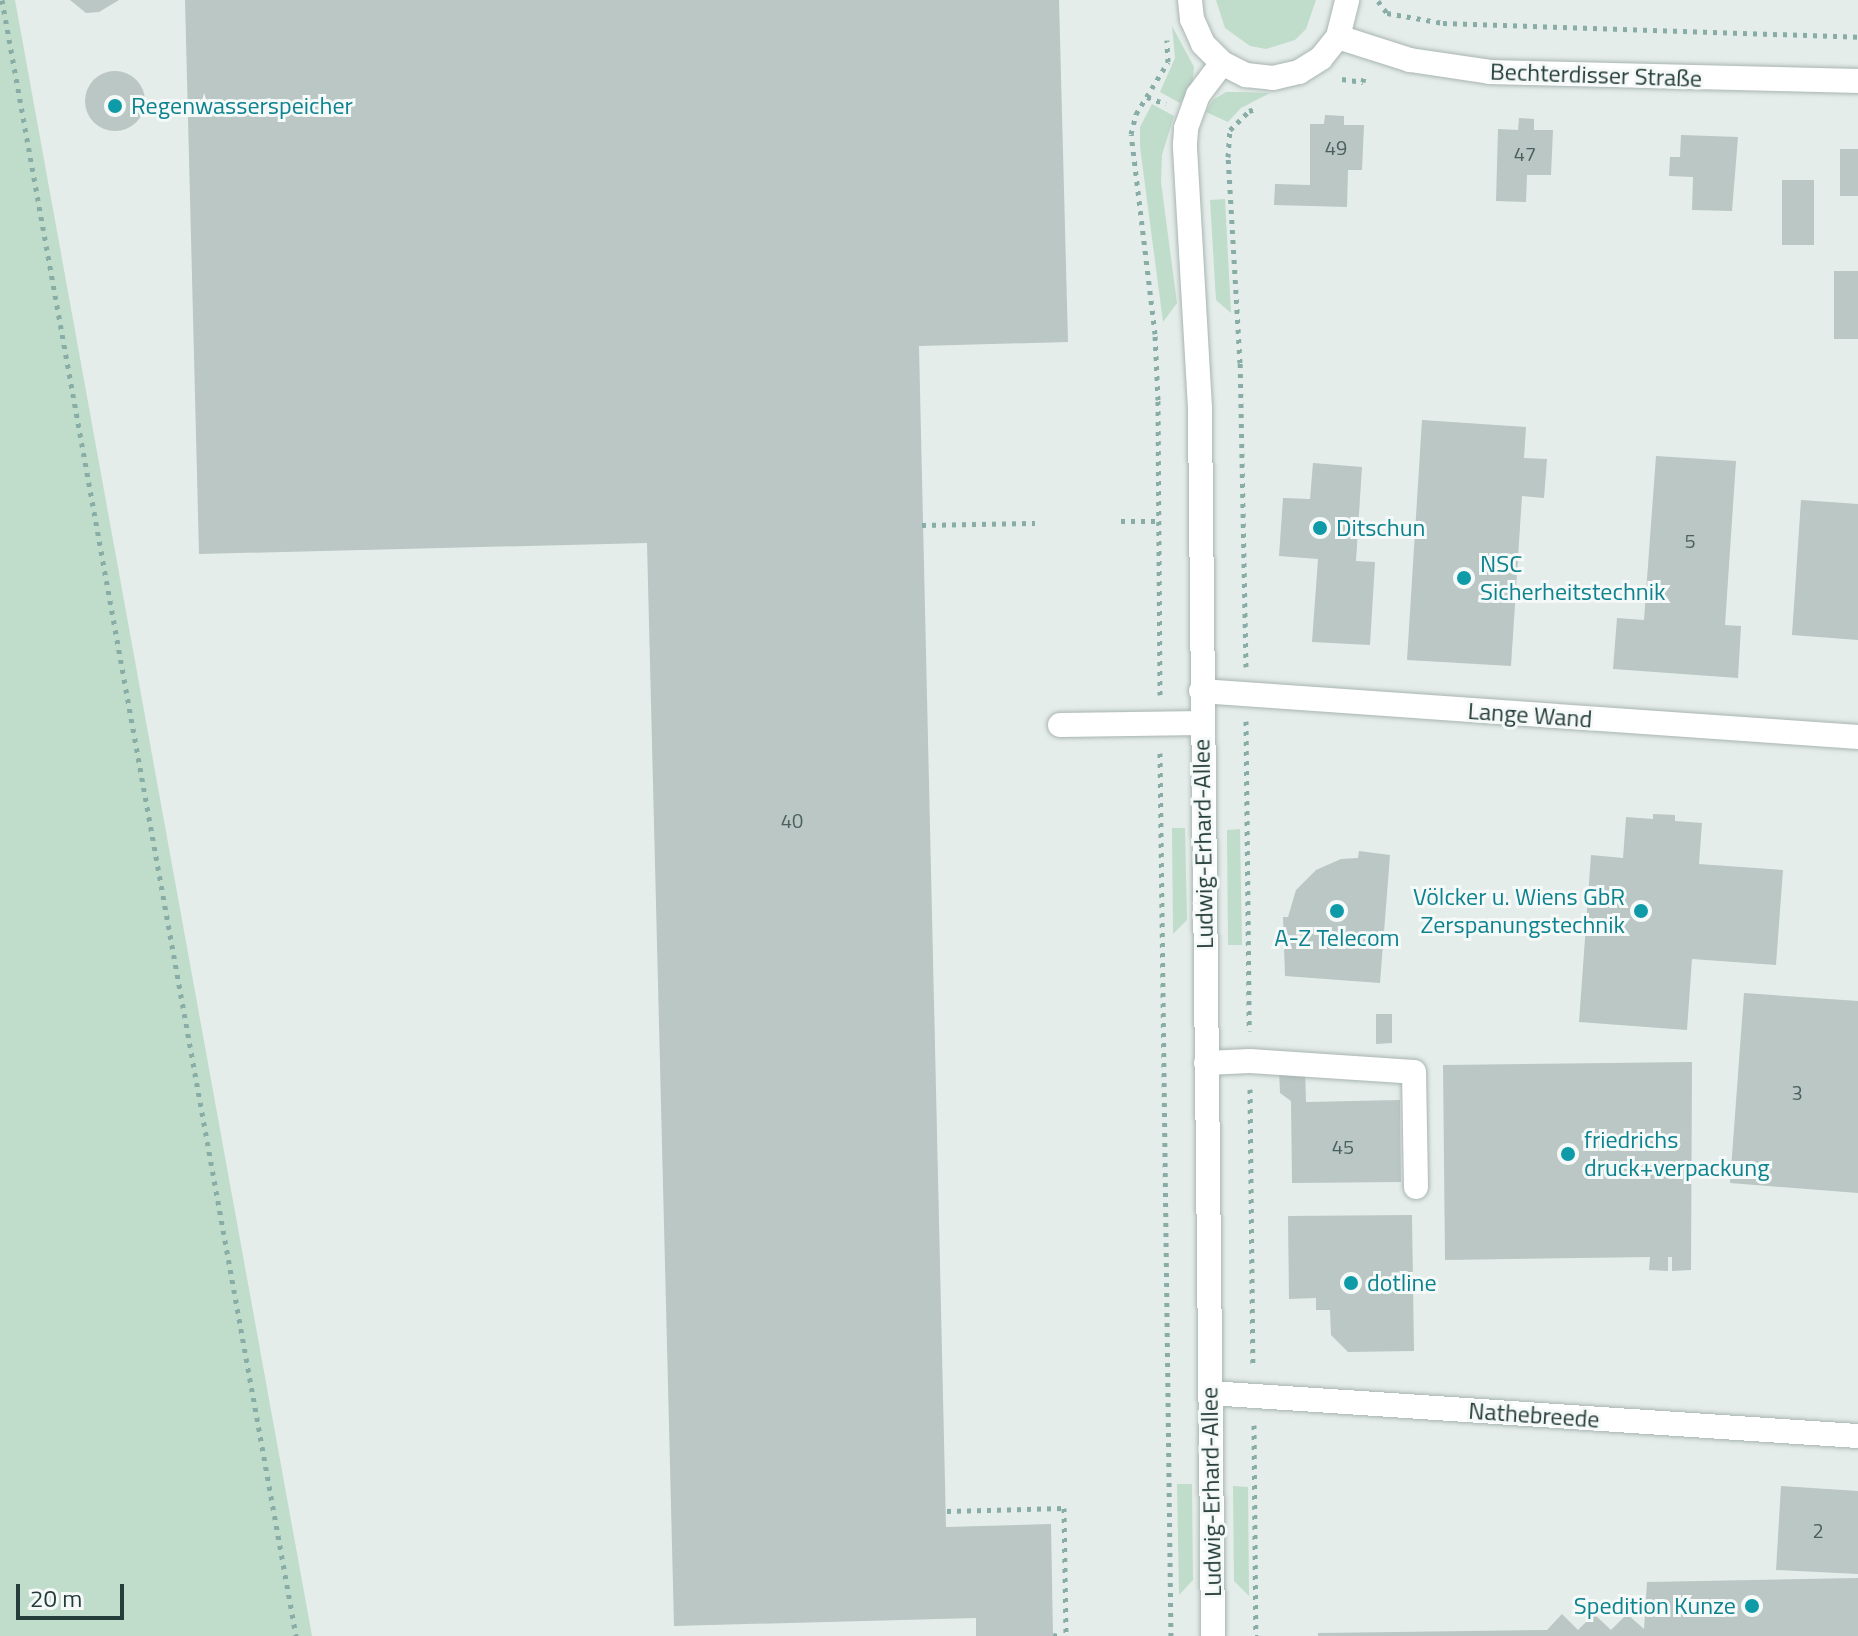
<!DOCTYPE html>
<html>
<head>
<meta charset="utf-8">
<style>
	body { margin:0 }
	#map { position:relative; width:1858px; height:1636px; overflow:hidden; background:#e5edea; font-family:"Titillium Web",sans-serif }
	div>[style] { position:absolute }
	.green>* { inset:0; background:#c0dccb }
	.building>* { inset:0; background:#bac7c4 }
	.round { border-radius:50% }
	.path>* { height:5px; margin-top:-2.5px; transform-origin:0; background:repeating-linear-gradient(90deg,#88ada7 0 4px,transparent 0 10px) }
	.roads { filter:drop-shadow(0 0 2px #a8b5b2) drop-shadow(0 0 2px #a8b5b2) }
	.minor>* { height:24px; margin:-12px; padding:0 12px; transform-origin:12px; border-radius:12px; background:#fff }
	.dots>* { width:22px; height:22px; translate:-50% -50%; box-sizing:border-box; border:4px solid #f5f9f8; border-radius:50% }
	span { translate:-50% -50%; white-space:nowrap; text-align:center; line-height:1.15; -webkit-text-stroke:6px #f5f9f8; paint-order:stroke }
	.number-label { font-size:20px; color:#4a605c }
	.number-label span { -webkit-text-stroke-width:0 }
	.street-label { font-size:24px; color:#253d3a }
	.culture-label { font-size:24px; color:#0d838f }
	.left { translate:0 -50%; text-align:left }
	.right { translate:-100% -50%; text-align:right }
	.scale { position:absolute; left:16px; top:1584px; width:108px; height:36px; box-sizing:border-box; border:4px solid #253d3a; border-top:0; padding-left:10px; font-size:24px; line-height:28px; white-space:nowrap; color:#253d3a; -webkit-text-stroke:6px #f5f9f8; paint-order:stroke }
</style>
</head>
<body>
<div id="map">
	<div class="green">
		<i style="clip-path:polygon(0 0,15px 0,312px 1636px,0 1636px)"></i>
		<i style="clip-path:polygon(1216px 0,1316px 0,1306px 29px,1295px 40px,1266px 49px,1250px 46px,1225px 28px)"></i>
		<i style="clip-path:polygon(1172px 26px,1194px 67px,1192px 86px,1180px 103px,1160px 92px,1175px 58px)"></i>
		<i style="clip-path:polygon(1226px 92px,1241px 92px,1270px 93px,1241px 108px,1228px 122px,1206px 112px,1213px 100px)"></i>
		<i style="clip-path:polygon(1152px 104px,1174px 116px,1162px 155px,1161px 182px,1177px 303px,1163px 322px,1140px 147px,1140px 127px)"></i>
		<i style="clip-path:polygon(1225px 199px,1231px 313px,1216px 300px,1210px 200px)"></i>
		<i style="clip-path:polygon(1172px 828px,1185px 828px,1187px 920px,1173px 934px)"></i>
		<i style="clip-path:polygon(1240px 829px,1242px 945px,1228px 945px,1227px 830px)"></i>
		<i style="clip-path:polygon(1177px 1484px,1192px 1484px,1193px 1580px,1179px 1595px)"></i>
		<i style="clip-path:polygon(1233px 1486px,1248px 1487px,1249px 1596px,1234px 1581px)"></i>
	</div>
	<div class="building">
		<i style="clip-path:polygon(70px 0,119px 0,99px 12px,86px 13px)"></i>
		<i style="clip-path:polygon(185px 0,1059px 0,1068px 342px,919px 346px,946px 1527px,1051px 1524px,1053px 1636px,976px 1636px,976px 1618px,674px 1626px,647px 543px,199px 554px)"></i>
		<i class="round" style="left:85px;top:71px;width:60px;height:60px"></i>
		<i style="clip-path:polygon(1325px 115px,1344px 116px,1344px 125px,1364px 125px,1362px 170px,1348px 170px,1347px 207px,1274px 205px,1275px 184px,1310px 185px,1310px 124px,1324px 124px)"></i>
		<i style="clip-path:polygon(1519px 118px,1534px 119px,1534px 130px,1553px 130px,1551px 175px,1527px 175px,1526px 202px,1496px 201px,1498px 129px,1518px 130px)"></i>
		<i style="clip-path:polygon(1681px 135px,1738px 137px,1732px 211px,1692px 210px,1693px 177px,1669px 176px,1670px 157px,1680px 157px)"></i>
		<i style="clip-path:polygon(1840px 149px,1858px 149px,1858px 196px,1840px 196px)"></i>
		<i style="clip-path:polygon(1782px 180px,1814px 180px,1814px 245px,1782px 245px)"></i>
		<i style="clip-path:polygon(1834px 271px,1858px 271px,1858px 339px,1834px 339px)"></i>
		<i style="clip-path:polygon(1422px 420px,1526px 427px,1524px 458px,1547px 459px,1544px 498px,1522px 496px,1511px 666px,1407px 660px)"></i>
		<i style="clip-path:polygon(1656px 456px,1736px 461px,1725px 625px,1741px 626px,1738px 678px,1613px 669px,1617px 618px,1644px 620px)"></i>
		<i style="clip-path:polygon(1313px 463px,1362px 467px,1356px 561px,1375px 562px,1370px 645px,1312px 642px,1318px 559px,1279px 556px,1283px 498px,1310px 499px)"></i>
		<i style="clip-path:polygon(1801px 500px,1858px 504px,1858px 640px,1792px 635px)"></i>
		<i style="clip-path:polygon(1653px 814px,1675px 815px,1675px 821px,1702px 823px,1699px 864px,1783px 870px,1776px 965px,1692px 959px,1687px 1030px,1579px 1022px,1591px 855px,1623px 858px,1626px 817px,1653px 819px)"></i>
		<i style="clip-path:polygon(1359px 851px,1390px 855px,1380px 983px,1285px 976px,1283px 917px,1288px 917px,1296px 890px,1316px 870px,1341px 859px,1358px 858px)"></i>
		<i style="clip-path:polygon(1744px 993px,1858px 1001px,1858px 1193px,1730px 1183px)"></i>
		<i style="clip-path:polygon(1376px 1014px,1392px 1014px,1392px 1043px,1376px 1044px)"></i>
		<i style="clip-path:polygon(1692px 1062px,1691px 1270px,1672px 1271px,1672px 1257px,1668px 1257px,1668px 1271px,1649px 1270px,1650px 1257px,1445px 1260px,1443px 1065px)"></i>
		<i style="clip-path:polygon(1279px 1069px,1305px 1069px,1306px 1102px,1400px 1100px,1401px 1182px,1292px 1183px,1291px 1101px,1280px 1093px)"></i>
		<i style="clip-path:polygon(1412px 1215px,1414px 1351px,1348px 1352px,1331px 1335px,1330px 1310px,1316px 1310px,1316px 1298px,1289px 1299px,1288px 1216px)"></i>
		<i style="clip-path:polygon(1781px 1486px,1858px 1491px,1858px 1574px,1776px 1570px)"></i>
		<i style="clip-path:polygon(1858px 1578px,1858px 1636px,1318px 1636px,1318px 1633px,1547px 1630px,1562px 1614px,1578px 1630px,1594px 1614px,1611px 1630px,1627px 1614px,1644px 1629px,1647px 1582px)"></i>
	</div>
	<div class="path">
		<i style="left:2px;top:0;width:1662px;rotate:79.81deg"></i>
		<i style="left:1378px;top:1px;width:15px;rotate:53deg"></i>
		<i style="left:1387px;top:13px;width:57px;rotate:10.1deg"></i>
		<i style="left:1443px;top:23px;width:415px;rotate:1.9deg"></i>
		<i style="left:1342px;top:79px;width:21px;rotate:8deg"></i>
		<i style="left:1363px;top:82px;width:5px;rotate:-79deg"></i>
		<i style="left:1147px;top:97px;width:20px;rotate:20deg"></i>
		<i style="left:1121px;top:521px;width:37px"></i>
		<i style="left:922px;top:525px;width:113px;rotate:-1deg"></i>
		<i style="left:1246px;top:667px;width:304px;rotate:-91.1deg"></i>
		<i style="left:1240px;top:363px;width:206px;rotate:-93.3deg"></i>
		<i style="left:1228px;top:157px;width:27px;rotate:-86deg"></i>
		<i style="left:1230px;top:130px;width:27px;rotate:-45deg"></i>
		<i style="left:1249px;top:111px;width:9px;rotate:-18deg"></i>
		<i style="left:1160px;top:695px;width:295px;rotate:-90.4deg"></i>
		<i style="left:1158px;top:400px;width:66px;rotate:-92.6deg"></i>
		<i style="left:1155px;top:334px;width:201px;rotate:-96.8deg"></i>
		<i style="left:1131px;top:134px;width:21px;rotate:-76deg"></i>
		<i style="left:1136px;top:114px;width:61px;rotate:-58.4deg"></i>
		<i style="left:1168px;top:62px;width:22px;rotate:-93deg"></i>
		<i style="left:1246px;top:721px;width:310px;rotate:89.4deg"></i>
		<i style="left:1160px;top:753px;width:883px;rotate:89.29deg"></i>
		<i style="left:1250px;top:1089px;width:278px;rotate:89.4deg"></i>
		<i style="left:1254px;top:1425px;width:211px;rotate:89.5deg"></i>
		<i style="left:947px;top:1511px;width:117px;rotate:-1.5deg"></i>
		<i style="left:1064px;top:1508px;width:128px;rotate:89.1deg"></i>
		<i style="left:1053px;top:1635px;width:5px;rotate:11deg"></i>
	</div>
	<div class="roads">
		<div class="minor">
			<i style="left:1190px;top:0;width:19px;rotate:84deg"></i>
			<i style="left:1192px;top:19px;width:27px;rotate:66deg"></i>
			<i style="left:1203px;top:44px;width:27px;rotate:45deg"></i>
			<i style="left:1222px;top:63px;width:27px;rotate:27deg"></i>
			<i style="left:1246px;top:75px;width:27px;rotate:6deg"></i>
			<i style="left:1273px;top:78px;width:27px;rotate:-13deg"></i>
			<i style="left:1299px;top:72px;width:26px;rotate:-32deg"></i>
			<i style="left:1321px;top:58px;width:27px;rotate:-51deg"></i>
			<i style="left:1338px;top:37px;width:38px;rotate:-76deg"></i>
			<i style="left:1338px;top:37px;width:76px;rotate:17.7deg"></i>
			<i style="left:1410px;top:60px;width:81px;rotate:8.5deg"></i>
			<i style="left:1490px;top:72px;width:368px;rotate:1.4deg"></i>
			<i style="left:1201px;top:691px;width:659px;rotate:4.01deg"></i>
			<i style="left:1060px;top:725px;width:142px;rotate:-0.8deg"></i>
			<i style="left:1206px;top:1063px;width:44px;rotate:-2.6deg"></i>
			<i style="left:1250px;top:1061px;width:164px;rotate:3.8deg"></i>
			<i style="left:1414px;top:1072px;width:115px;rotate:89deg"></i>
			<i style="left:1210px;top:1393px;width:649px;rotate:3.8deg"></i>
			<i style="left:1213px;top:1636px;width:1228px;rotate:-90.61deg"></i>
			<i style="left:1200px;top:408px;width:264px;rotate:-93.3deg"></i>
			<i style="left:1185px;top:144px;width:16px;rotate:-86deg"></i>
			<i style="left:1186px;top:128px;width:35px;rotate:-70deg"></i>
			<i style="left:1198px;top:95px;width:40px;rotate:-53deg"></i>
		</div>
	</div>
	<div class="dots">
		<i style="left:115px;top:106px;background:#0f9aa8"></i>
		<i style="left:1320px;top:528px;background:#0f9aa8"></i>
		<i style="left:1464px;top:578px;background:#0f9aa8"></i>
		<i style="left:1337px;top:911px;background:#0f9aa8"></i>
		<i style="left:1641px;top:911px;background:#0f9aa8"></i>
		<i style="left:1568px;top:1154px;background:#0f9aa8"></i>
		<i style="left:1351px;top:1283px;background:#0f9aa8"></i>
		<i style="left:1752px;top:1606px;background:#0f9aa8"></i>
	</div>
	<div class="number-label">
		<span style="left:1336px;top:147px">49</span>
		<span style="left:1525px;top:153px">47</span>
		<span style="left:1690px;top:540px">5</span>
		<span style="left:792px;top:820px">40</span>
		<span style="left:1797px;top:1092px">3</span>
		<span style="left:1343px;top:1146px">45</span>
		<span style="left:1818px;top:1530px">2</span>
	</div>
	<div class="street-label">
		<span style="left:1596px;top:75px;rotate:2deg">Bechterdisser Straße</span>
		<span style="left:1530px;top:715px;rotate:4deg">Lange Wand</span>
		<span style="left:1203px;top:844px;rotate:-91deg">Ludwig-Erhard-Allee</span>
		<span style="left:1534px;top:1415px;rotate:4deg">Nathebreede</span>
		<span style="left:1211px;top:1492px;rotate:-91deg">Ludwig-Erhard-Allee</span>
	</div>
	<div class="culture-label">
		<span class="left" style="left:131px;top:106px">Regenwasserspeicher</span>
		<span class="left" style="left:1336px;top:528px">Ditschun</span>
		<span class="left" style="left:1480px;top:578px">NSC<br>Sicherheitstechnik</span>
		<span class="right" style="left:1625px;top:911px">Völcker u. Wiens GbR<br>Zerspanungstechnik</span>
		<span style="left:1337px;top:938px">A-Z Telecom</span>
		<span class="left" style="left:1584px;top:1154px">friedrichs<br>druck+verpackung</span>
		<span class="left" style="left:1367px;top:1283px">dotline</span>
		<span class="right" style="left:1736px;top:1606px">Spedition Kunze</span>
	</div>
	<div class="scale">20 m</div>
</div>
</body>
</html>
